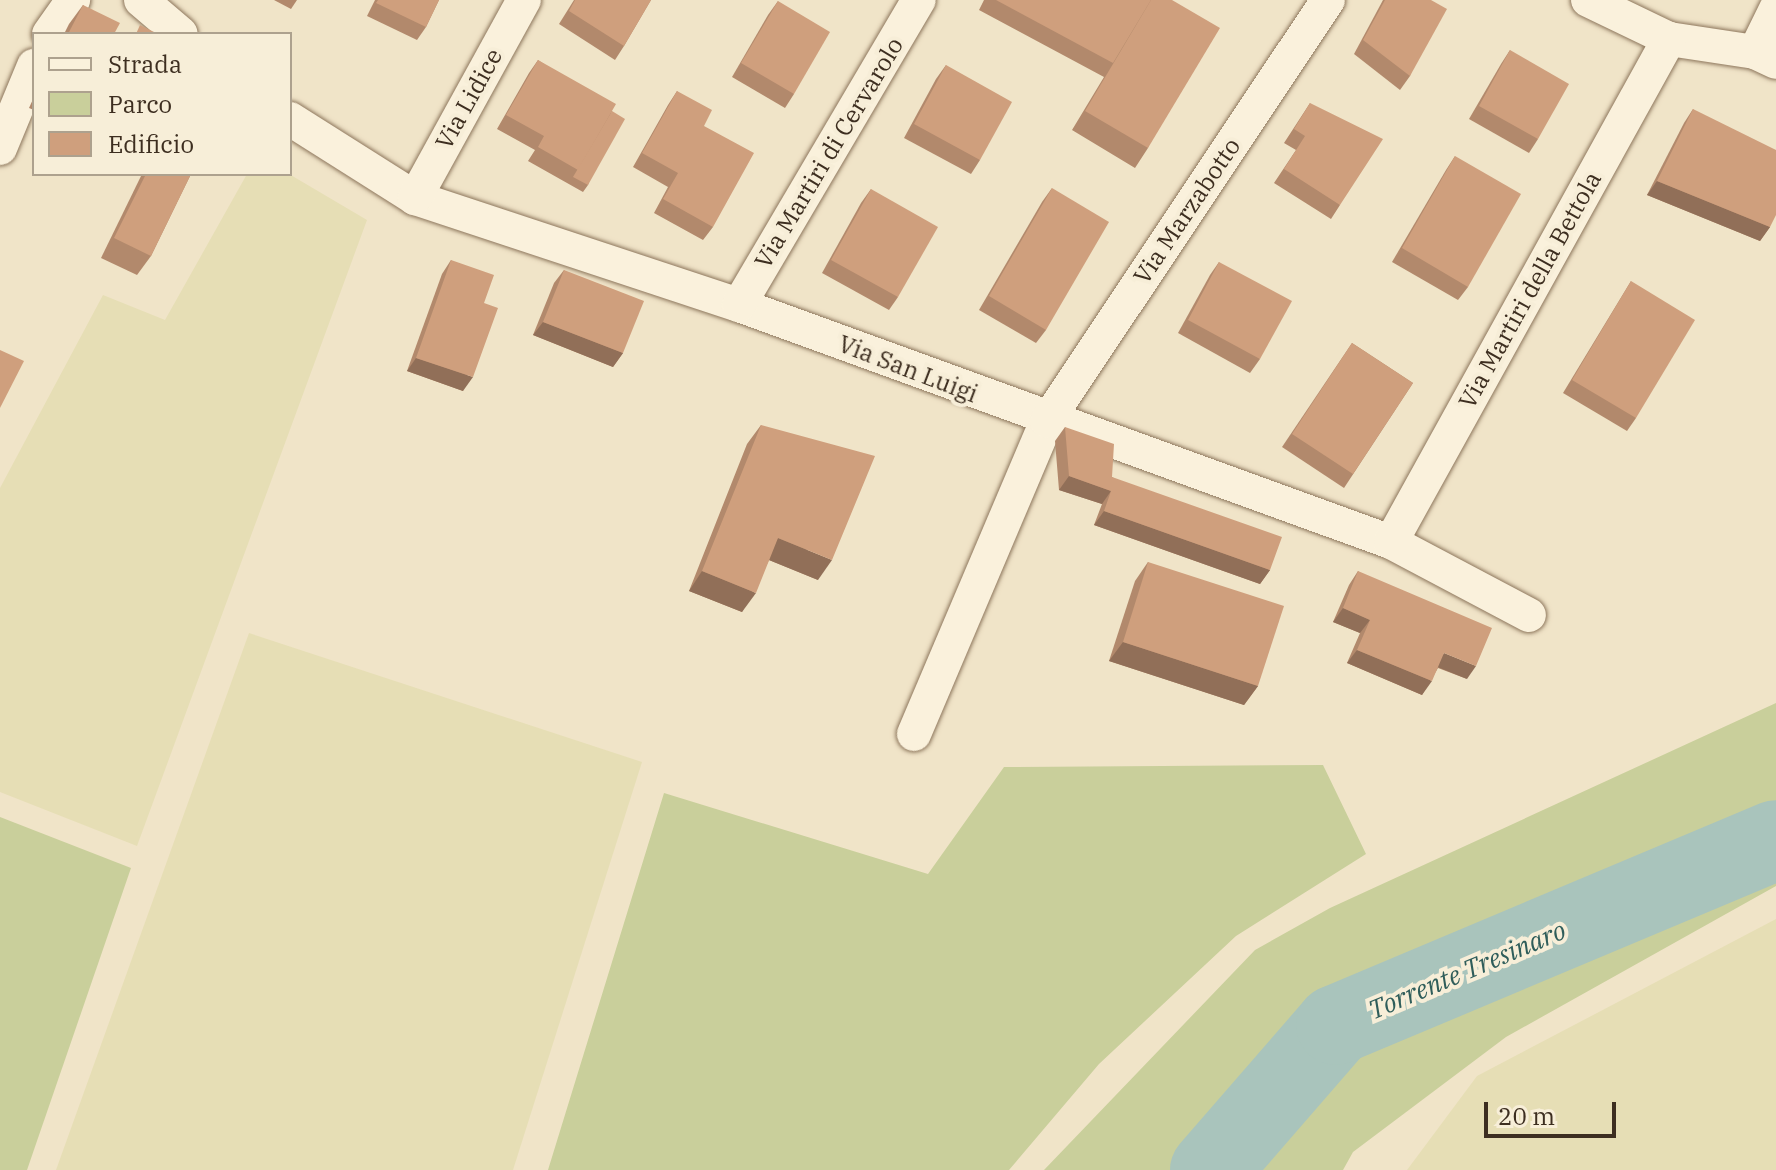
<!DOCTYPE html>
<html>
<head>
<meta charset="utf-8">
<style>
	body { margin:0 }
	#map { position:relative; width:1776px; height:1170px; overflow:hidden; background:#f0e4c8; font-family:"IBM Plex Serif",serif }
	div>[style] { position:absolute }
	.farmland>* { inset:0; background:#e6deb5 }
	.green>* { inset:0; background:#c9cf9b }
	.river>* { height:80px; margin:-40px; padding:0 40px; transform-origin:40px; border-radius:40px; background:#a9c4bc }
	.roads { filter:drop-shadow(0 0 2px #8d765c) drop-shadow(0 0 2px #8d765c) }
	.street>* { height:34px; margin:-17px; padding:0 17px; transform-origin:17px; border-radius:17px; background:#faf1dc }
	.wall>* { inset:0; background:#b2896c }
	.shaded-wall>* { inset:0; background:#916f58 }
	.building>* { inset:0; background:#cf9f7d }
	span { translate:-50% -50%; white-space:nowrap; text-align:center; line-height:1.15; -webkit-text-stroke:8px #f7eed8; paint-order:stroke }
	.street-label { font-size:24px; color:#3d2e20 }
	.water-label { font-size:26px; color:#2f5d5a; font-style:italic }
	.legend { position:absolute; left:32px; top:32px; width:260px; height:144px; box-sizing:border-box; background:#f7eed8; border:2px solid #ada18e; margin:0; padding:10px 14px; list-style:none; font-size:24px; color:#3d2e20 }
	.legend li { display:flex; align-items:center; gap:16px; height:40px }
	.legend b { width:40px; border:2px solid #ada18e }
	.scale { position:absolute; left:1484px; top:1102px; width:132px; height:36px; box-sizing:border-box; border:4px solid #3d2e20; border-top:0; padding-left:10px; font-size:24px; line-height:28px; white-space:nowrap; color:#3d2e20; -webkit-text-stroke:6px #f7eed8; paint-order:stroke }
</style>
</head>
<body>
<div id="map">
	<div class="farmland">
		<i style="clip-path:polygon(247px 174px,289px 174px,367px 220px,137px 846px,0 792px,0 488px,103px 295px,165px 320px)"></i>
		<i style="clip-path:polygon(249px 633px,642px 762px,513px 1170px,56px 1170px)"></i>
		<i style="clip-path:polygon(1776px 919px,1776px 1170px,1407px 1170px,1477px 1076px)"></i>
	</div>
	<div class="green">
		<i style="clip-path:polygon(1776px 703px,1776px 886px,1506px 1037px,1353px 1152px,1343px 1170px,1044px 1170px,1255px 950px,1330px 908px)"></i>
		<i style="clip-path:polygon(1323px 765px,1366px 854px,1236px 936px,1099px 1064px,1009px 1170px,548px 1170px,664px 793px,928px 874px,1004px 767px)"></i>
		<i style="clip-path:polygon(0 817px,131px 868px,27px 1170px,0 1170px)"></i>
	</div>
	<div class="river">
		<i style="left:1210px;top:1170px;width:192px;rotate:-49deg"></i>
		<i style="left:1336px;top:1025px;width:477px;rotate:-22.8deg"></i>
	</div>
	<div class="roads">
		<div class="street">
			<i style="left:141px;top:0;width:52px;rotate:40.4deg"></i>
			<i style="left:1588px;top:0;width:90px;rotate:25.7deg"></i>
			<i style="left:1669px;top:39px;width:87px;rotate:8.6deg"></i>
			<i style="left:1755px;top:52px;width:23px;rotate:25deg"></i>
			<i style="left:49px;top:34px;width:42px;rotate:-54.8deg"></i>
			<i style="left:1755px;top:52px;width:48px;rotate:-64deg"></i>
			<i style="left:290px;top:119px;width:148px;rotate:32.3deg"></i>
			<i style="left:415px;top:198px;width:341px;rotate:18.3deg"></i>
			<i style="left:739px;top:305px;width:694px;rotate:19.98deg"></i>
			<i style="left:1391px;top:542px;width:156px;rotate:27.9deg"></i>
			<i style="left:0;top:148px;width:89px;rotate:-67.5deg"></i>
			<i style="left:415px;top:198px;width:226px;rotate:-61.2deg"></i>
			<i style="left:739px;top:305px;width:354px;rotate:-59.5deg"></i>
			<i style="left:1391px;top:542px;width:575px;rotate:-61.07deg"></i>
			<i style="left:914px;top:734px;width:340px;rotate:-67deg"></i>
			<i style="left:1047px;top:421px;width:506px;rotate:-56.28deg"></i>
		</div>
	</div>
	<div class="wall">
		<i style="clip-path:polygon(274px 0,297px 0,291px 9px)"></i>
		<i style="clip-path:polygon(375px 0,439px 0,426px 27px,417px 40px,367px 16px)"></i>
		<i style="clip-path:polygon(574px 0,651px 0,624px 46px,615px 60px,559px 24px)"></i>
		<i style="clip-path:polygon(984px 0,1172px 0,1148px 148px,1135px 168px,1072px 130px,1104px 77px,979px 10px)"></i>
		<i style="clip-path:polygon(1383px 0,1431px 0,1410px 76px,1400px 90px,1354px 54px)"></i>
		<i style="clip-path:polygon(778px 1px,794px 94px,785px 108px,732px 77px,768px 15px)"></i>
		<i style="clip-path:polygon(83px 5px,114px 34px,64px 34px,69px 24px)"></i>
		<i style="clip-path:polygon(1510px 50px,1538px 139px,1529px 153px,1469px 119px,1501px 64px)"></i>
		<i style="clip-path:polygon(538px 60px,612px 111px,588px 185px,583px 192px,528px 161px,535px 150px,497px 129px,529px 73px)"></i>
		<i style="clip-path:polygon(946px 65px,980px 160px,971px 174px,904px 138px,936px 79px)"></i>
		<i style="clip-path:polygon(677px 91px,704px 126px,713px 227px,703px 240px,654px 213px,668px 187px,633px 167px,668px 105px)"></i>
		<i style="clip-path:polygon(34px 97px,34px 110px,29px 108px)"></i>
		<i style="clip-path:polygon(1310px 103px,1340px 205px,1331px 219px,1274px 183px,1296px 150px,1284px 143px)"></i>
		<i style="clip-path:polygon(1693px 109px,1770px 227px,1760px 241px,1647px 195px,1684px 123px)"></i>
		<i style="clip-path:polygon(1455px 156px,1468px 287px,1458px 300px,1392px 262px,1446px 170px)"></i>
		<i style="clip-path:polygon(142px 174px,191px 174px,151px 256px,137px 275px,101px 258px)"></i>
		<i style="clip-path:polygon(1052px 188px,1046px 330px,1036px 343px,979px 310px,1042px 202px)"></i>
		<i style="clip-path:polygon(871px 189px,898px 297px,889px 310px,822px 273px,861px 203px)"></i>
		<i style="clip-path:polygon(451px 260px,484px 303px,463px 391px,407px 371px,442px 274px)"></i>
		<i style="clip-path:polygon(1219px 262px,1260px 359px,1250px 373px,1178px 333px,1210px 275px)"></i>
		<i style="clip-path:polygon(564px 270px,623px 353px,613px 367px,533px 335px,554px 283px)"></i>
		<i style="clip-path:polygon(1631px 281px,1636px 418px,1627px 431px,1563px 393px)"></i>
		<i style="clip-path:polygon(1352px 343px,1413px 383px,1344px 488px,1282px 447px)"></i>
		<i style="clip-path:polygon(761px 425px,818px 580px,769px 560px,742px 612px,689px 591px,747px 444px)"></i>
		<i style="clip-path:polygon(1065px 427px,1112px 477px,1270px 570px,1260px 584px,1094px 525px,1102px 504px,1059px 490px,1055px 441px)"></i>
		<i style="clip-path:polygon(1148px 562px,1258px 686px,1244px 705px,1109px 661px,1135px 581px)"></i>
		<i style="clip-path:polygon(1358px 571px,1467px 679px,1438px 668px,1422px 695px,1347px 663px,1360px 633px,1333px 622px,1349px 585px)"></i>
	</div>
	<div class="shaded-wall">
		<i style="clip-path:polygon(1657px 181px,1770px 227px,1760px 241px,1647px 195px)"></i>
		<i style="clip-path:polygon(543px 322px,623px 353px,613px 367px,533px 335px)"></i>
		<i style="clip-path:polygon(416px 358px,473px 377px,463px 391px,407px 371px)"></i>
		<i style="clip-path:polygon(1069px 476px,1111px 491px,1102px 504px,1059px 490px)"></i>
		<i style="clip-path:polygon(1104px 511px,1270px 570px,1260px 584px,1094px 525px)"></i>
		<i style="clip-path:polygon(778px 538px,832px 560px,818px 580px,764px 558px)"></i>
		<i style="clip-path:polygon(702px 571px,756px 593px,742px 612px,689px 591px)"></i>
		<i style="clip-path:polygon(1343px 608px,1370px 620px,1360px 633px,1333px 622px)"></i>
		<i style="clip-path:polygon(1123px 642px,1258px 686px,1244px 705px,1109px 661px)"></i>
		<i style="clip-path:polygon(1357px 650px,1432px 681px,1422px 695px,1347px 663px)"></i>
		<i style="clip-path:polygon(1444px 653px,1476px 666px,1467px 679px,1435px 666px)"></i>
	</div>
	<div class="building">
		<i style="clip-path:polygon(378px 0,439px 0,426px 27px,376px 3px)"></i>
		<i style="clip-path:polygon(575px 0,651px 0,624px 46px,569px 11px)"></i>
		<i style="clip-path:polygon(996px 0,1151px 0,1113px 63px)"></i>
		<i style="clip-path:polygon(1151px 0,1172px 0,1220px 28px,1148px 148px,1085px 111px)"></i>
		<i style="clip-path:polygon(1385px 0,1431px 0,1447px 9px,1410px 76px,1363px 40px)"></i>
		<i style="clip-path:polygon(778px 1px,830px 32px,794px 94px,741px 63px)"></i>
		<i style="clip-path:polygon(83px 5px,120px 23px,114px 34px,68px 34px)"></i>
		<i style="clip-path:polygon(140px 25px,158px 34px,136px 34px)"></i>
		<i style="clip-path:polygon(1510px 50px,1569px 84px,1538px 139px,1479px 106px)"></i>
		<i style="clip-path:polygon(538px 60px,616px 104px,578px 170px,538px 147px,544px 136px,506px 115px)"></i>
		<i style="clip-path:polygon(946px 65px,1012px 102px,980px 160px,914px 124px)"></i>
		<i style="clip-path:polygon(677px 91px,712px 110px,704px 126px,754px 153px,713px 227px,663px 199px,678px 173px,642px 153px)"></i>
		<i style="clip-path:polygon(1310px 103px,1383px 139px,1340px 205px,1284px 169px,1305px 136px,1294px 129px)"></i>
		<i style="clip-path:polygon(1693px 109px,1776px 150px,1776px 215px,1770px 227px,1657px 181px)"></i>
		<i style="clip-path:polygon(612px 111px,625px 119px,588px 185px,573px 177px)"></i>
		<i style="clip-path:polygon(1455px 156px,1521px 194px,1468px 287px,1402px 248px)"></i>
		<i style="clip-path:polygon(146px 174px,191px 174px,151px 256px,114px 238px)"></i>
		<i style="clip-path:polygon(1052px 188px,1109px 222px,1046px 330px,989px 296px)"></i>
		<i style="clip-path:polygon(871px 189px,938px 227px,898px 297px,831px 260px)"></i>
		<i style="clip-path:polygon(451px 260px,494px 275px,484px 303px,498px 308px,473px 377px,416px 358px)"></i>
		<i style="clip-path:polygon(1219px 262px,1292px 301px,1260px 359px,1188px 320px)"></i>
		<i style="clip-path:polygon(564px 270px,644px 301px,623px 353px,543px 322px)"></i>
		<i style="clip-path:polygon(1631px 281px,1695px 320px,1636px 418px,1572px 380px)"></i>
		<i style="clip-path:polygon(1352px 343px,1413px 383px,1353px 474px,1292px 434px)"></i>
		<i style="clip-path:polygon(0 350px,24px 361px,0 408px)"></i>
		<i style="clip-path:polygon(761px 425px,875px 456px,832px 560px,778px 538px,756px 593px,702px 571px)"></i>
		<i style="clip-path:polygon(1065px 427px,1114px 444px,1112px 477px,1282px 537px,1270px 570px,1104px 511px,1111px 491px,1069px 476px)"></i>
		<i style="clip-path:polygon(1148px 562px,1284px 606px,1258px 686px,1123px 642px)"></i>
		<i style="clip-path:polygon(1358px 571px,1492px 628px,1476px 666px,1444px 653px,1432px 681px,1357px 650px,1370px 620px,1343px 608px)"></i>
	</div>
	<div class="street-label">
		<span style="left:469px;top:99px;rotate:-61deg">Via Lidice</span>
		<span style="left:829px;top:153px;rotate:-59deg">Via Martiri di Cervarolo</span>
		<span style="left:1187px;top:211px;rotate:-56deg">Via Marzabotto</span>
		<span style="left:1530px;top:290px;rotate:-61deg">Via Martiri della Bettola</span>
		<span style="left:908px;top:369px;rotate:21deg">Via San Luigi</span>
	</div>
	<div class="water-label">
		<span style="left:1467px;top:970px;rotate:-23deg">Torrente Tresinaro</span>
	</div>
	<ul class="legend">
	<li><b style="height:10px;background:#faf1dc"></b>Strada</li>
	<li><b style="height:22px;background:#c9cf9b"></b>Parco</li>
	<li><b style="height:22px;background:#cf9f7d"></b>Edificio</li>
	</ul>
	<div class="scale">20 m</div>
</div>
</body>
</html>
